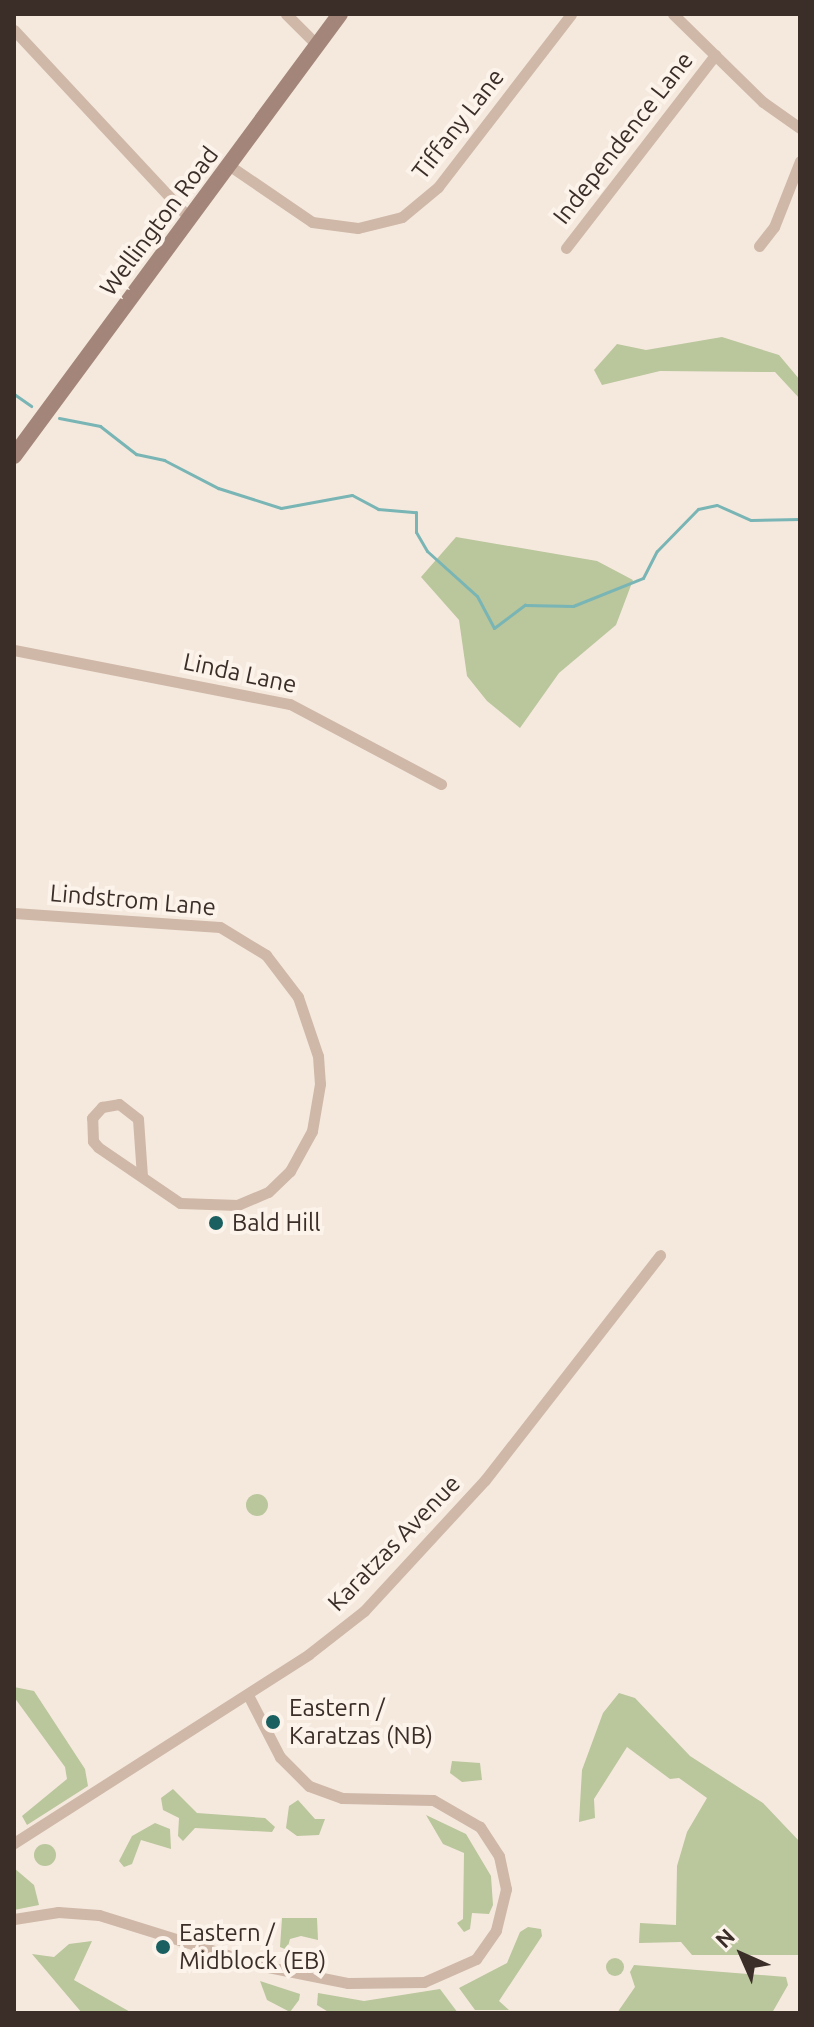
<!DOCTYPE html>
<html>
<head>
<meta charset="utf-8">
<style>
	body { margin:0 }
	#map { position:relative; width:814px; height:2027px; overflow:hidden; background:#f5e9de; font-family:Ubuntu,sans-serif }
	div>[style] { position:absolute }
	.green>* { inset:0; background:#bac69c }
	.round { border-radius:50% }
	.stream>* { height:3px; margin:-1.5px; padding:0 1.5px; transform-origin:1.5px; border-radius:1.5px; background:#79b5b5 }
	.minor>* { height:11px; margin:-5.5px; padding:0 5.5px; transform-origin:5.5px; border-radius:5.5px; background:#cfb8a8 }
	.secondary>* { height:16px; margin:-8px; padding:0 8px; transform-origin:8px; border-radius:8px; background:#a38679 }
	.dots>* { width:22px; height:22px; translate:-50% -50%; box-sizing:border-box; border:4px solid #fcf3eb; border-radius:50% }
	span { translate:-50% -50%; white-space:nowrap; text-align:center; line-height:1.15; -webkit-text-stroke:8px #fcf3eb; paint-order:stroke }
	.street-label { font-size:24px; color:#3b2e29 }
	.poi-label { font-size:24px; color:#3b2e29 }
	.left { translate:0 -50%; text-align:left }
	.frame { position:absolute; inset:0; border:16px solid #3b2e29; pointer-events:none }
	.north { position:absolute; left:702px; top:1915px; width:80px; height:80px; -webkit-text-stroke:6px #fcf3eb; paint-order:stroke; rotate:315deg; font-size:22px; font-weight:700; line-height:32px; text-align:center; color:#3b2e29 }
	.north::after { content:''; display:block; margin:auto; width:28px; height:36px; background:#3b2e29; clip-path:polygon(50% 0,100% 100%,50% 72%,0 100%) }
</style>
</head>
<body>
<div id="map">
	<div class="green">
		<i style="clip-path:polygon(722px 337px,779px 355px,800px 380px,800px 399px,775px 372px,660px 371px,602px 385px,594px 370px,617px 344px,646px 350px)"></i>
		<i style="clip-path:polygon(456px 537px,597px 561px,633px 580px,616px 625px,559px 673px,520px 728px,487px 701px,467px 676px,459px 620px,421px 577px)"></i>
		<i class="round" style="left:246px;top:1494px;width:22px;height:22px"></i>
		<i style="clip-path:polygon(14px 1687px,34px 1691px,85px 1769px,88px 1786px,27px 1825px,22px 1816px,67px 1779px,65px 1767px,14px 1697px)"></i>
		<i style="clip-path:polygon(619px 1693px,635px 1698px,690px 1756px,763px 1803px,800px 1842px,799px 1955px,692px 1955px,681px 1942px,639px 1943px,640px 1923px,676px 1925px,677px 1866px,687px 1832px,707px 1798px,679px 1778px,670px 1779px,627px 1747px,594px 1799px,595px 1818px,579px 1822px,582px 1770px,603px 1713px)"></i>
		<i style="clip-path:polygon(452px 1761px,480px 1763px,482px 1780px,462px 1782px,450px 1773px)"></i>
		<i style="clip-path:polygon(173px 1789px,197px 1813px,265px 1818px,275px 1827px,272px 1832px,195px 1828px,183px 1841px,178px 1836px,179px 1818px,163px 1810px,161px 1798px)"></i>
		<i style="clip-path:polygon(298px 1800px,315px 1819px,325px 1819px,319px 1835px,297px 1836px,286px 1828px,289px 1806px)"></i>
		<i style="clip-path:polygon(426px 1815px,466px 1834px,491px 1876px,493px 1905px,489px 1914px,472px 1913px,470px 1929px,464px 1932px,457px 1923px,463px 1919px,464px 1853px,443px 1844px)"></i>
		<i style="clip-path:polygon(155px 1823px,170px 1829px,171px 1849px,141px 1840px,132px 1864px,124px 1867px,119px 1861px,132px 1836px)"></i>
		<i class="round" style="left:34px;top:1844px;width:22px;height:22px"></i>
		<i style="clip-path:polygon(14px 1868px,34px 1885px,39px 1905px,14px 1910px)"></i>
		<i style="clip-path:polygon(282px 1918px,317px 1918px,318px 1940px,301px 1936px,290px 1939px,287px 1950px,280px 1947px)"></i>
		<i style="clip-path:polygon(528px 1927px,541px 1929px,542px 1936px,499px 2001px,509px 2010px,475px 2010px,459px 1988px,507px 1963px,520px 1932px)"></i>
		<i style="clip-path:polygon(92px 1941px,74px 1980px,132px 2013px,82px 2013px,32px 1954px,54px 1957px,69px 1944px)"></i>
		<i class="round" style="left:606px;top:1958px;width:18px;height:18px"></i>
		<i style="clip-path:polygon(634px 1965px,786px 1977px,788px 1985px,772px 2013px,617px 2013px,635px 1987px,630px 1972px)"></i>
		<i style="clip-path:polygon(260px 1981px,300px 1994px,299px 2000px,290px 2012px,267px 2000px)"></i>
		<i style="clip-path:polygon(440px 1989px,458px 2013px,330px 2013px,317px 2005px,318px 1993px,364px 2001px)"></i>
	</div>
	<div class="stream">
		<i style="left:14px;top:394px;width:21px;rotate:35deg"></i>
		<i style="left:59px;top:418px;width:42px;rotate:11deg"></i>
		<i style="left:100px;top:426px;width:46px;rotate:37.9deg"></i>
		<i style="left:136px;top:454px;width:29px;rotate:12deg"></i>
		<i style="left:164px;top:460px;width:61px;rotate:27.4deg"></i>
		<i style="left:218px;top:488px;width:66px;rotate:17.6deg"></i>
		<i style="left:281px;top:508px;width:72px;rotate:-10.4deg"></i>
		<i style="left:352px;top:495px;width:30px;rotate:28deg"></i>
		<i style="left:378px;top:509px;width:38px;rotate:5deg"></i>
		<i style="left:416px;top:512px;width:20px;rotate:90deg"></i>
		<i style="left:416px;top:532px;width:22px;rotate:60deg"></i>
		<i style="left:427px;top:551px;width:67px;rotate:42deg"></i>
		<i style="left:477px;top:596px;width:36px;rotate:62deg"></i>
		<i style="left:494px;top:628px;width:39px;rotate:-37deg"></i>
		<i style="left:525px;top:605px;width:48px;rotate:1.2deg"></i>
		<i style="left:573px;top:606px;width:75px;rotate:-21.8deg"></i>
		<i style="left:643px;top:578px;width:30px;rotate:-63deg"></i>
		<i style="left:657px;top:551px;width:59px;rotate:-45.7deg"></i>
		<i style="left:698px;top:509px;width:19px;rotate:-12deg"></i>
		<i style="left:717px;top:505px;width:37px;rotate:24deg"></i>
		<i style="left:751px;top:520px;width:49px;rotate:-1.2deg"></i>
	</div>
	<div class="minor">
		<i style="left:286px;top:14px;width:44px;rotate:45deg"></i>
		<i style="left:673px;top:14px;width:126px;rotate:44.4deg"></i>
		<i style="left:763px;top:102px;width:45px;rotate:35.1deg"></i>
		<i style="left:14px;top:30px;width:258px;rotate:47deg"></i>
		<i style="left:230px;top:166px;width:99px;rotate:34.3deg"></i>
		<i style="left:312px;top:222px;width:46px;rotate:7.4deg"></i>
		<i style="left:358px;top:228px;width:45px;rotate:-14deg"></i>
		<i style="left:402px;top:217px;width:47px;rotate:-39.8deg"></i>
		<i style="left:438px;top:187px;width:218px;rotate:-52.4deg"></i>
		<i style="left:759px;top:246px;width:24px;rotate:-52deg"></i>
		<i style="left:774px;top:227px;width:71px;rotate:-68.5deg"></i>
		<i style="left:566px;top:248px;width:244px;rotate:-52.3deg"></i>
		<i style="left:14px;top:650px;width:281px;rotate:11.1deg"></i>
		<i style="left:290px;top:704px;width:171px;rotate:27.9deg"></i>
		<i style="left:14px;top:913px;width:206px;rotate:3.9deg"></i>
		<i style="left:220px;top:927px;width:54px;rotate:31.3deg"></i>
		<i style="left:266px;top:955px;width:53px;rotate:52.7deg"></i>
		<i style="left:298px;top:997px;width:62px;rotate:71.3deg"></i>
		<i style="left:318px;top:1056px;width:28px;rotate:86deg"></i>
		<i style="left:320px;top:1084px;width:48px;rotate:99.7deg"></i>
		<i style="left:312px;top:1131px;width:46px;rotate:118.8deg"></i>
		<i style="left:290px;top:1171px;width:30px;rotate:136deg"></i>
		<i style="left:268px;top:1192px;width:33px;rotate:157deg"></i>
		<i style="left:238px;top:1205px;width:58px;rotate:-178deg"></i>
		<i style="left:180px;top:1203px;width:99px;rotate:-145.7deg"></i>
		<i style="left:98px;top:1147px;width:8px;rotate:-130deg"></i>
		<i style="left:93px;top:1141px;width:23px;rotate:-92deg"></i>
		<i style="left:92px;top:1118px;width:15px;rotate:-48deg"></i>
		<i style="left:102px;top:1107px;width:17px;rotate:-10deg"></i>
		<i style="left:119px;top:1104px;width:24px;rotate:38deg"></i>
		<i style="left:138px;top:1119px;width:57px;rotate:86deg"></i>
		<i style="left:14px;top:1843px;width:350px;rotate:-32.6deg"></i>
		<i style="left:309px;top:1654px;width:70px;rotate:-38deg"></i>
		<i style="left:364px;top:1611px;width:178px;rotate:-47.3deg"></i>
		<i style="left:485px;top:1480px;width:285px;rotate:-52.1deg"></i>
		<i style="left:14px;top:1919px;width:45px;rotate:-9deg"></i>
		<i style="left:58px;top:1912px;width:41px;rotate:4.2deg"></i>
		<i style="left:99px;top:1915px;width:172px;rotate:17.3deg"></i>
		<i style="left:263px;top:1966px;width:87px;rotate:11.3deg"></i>
		<i style="left:348px;top:1983px;width:76px;rotate:-0.8deg"></i>
		<i style="left:424px;top:1982px;width:57px;rotate:-23.9deg"></i>
		<i style="left:476px;top:1959px;width:35px;rotate:-55deg"></i>
		<i style="left:496px;top:1930px;width:42px;rotate:-76.3deg"></i>
		<i style="left:506px;top:1889px;width:34px;rotate:-102deg"></i>
		<i style="left:499px;top:1856px;width:35px;rotate:-123deg"></i>
		<i style="left:480px;top:1827px;width:54px;rotate:-150.1deg"></i>
		<i style="left:433px;top:1800px;width:91px;rotate:-178.7deg"></i>
		<i style="left:342px;top:1798px;width:35px;rotate:-160deg"></i>
		<i style="left:309px;top:1786px;width:41px;rotate:-135deg"></i>
		<i style="left:280px;top:1757px;width:70px;rotate:-117.3deg"></i>
	</div>
	<div class="secondary">
		<i style="left:14px;top:456px;width:549px;rotate:-53.59deg"></i>
	</div>
	<div class="dots">
		<i style="left:216px;top:1223px;background:#1a6061"></i>
		<i style="left:273px;top:1722px;background:#1a6061"></i>
		<i style="left:163px;top:1947px;background:#1a6061"></i>
	</div>
	<div class="street-label">
		<span style="left:458px;top:124px;rotate:-52deg">Tiffany Lane</span>
		<span style="left:623px;top:138px;rotate:-52deg">Independence Lane</span>
		<span style="left:159px;top:221px;rotate:-53deg">Wellington Road</span>
		<span style="left:240px;top:673px;rotate:12deg">Linda Lane</span>
		<span style="left:133px;top:900px;rotate:5deg">Lindstrom Lane</span>
		<span style="left:394px;top:1543px;rotate:-46deg">Karatzas Avenue</span>
	</div>
	<div class="poi-label">
		<span class="left" style="left:232px;top:1223px">Bald Hill</span>
		<span class="left" style="left:289px;top:1722px">Eastern /<br>Karatzas (NB)</span>
		<span class="left" style="left:179px;top:1947px">Eastern /<br>Midblock (EB)</span>
	</div>
	<div class="frame"></div>
	<div class="north">N</div>
</div>
</body>
</html>
